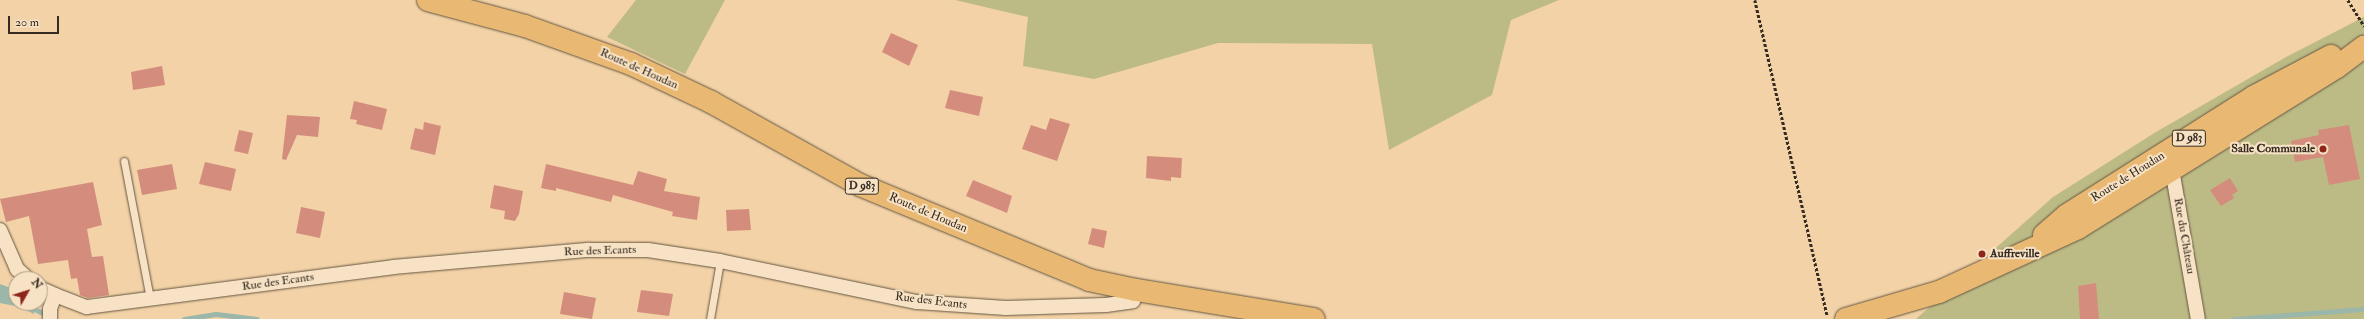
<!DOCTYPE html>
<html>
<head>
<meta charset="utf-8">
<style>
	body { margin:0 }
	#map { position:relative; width:2364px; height:319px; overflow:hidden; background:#f2d2a6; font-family:"IM FELL Double Pica",serif }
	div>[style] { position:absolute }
	.green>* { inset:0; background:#bdbb85 }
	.water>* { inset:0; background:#9bb7aa }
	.stream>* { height:5px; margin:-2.5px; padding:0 2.5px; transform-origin:2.5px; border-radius:2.5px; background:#9bb7aa }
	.building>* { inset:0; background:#d48d7c }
	.path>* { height:2.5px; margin-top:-1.25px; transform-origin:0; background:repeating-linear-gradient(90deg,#352b20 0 3px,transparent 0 5px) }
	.roads { filter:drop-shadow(0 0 1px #645542) drop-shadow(0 0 1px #645542) }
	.service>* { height:7px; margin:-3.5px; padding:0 3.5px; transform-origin:3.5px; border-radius:3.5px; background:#f7e2c5 }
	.minor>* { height:14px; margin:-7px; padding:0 7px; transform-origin:7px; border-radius:7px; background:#f7e2c5 }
	.primary>* { height:22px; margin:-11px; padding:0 11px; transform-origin:11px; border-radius:11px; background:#e9b973 }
	.dots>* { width:11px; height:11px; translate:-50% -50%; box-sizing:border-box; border:2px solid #f7e2c5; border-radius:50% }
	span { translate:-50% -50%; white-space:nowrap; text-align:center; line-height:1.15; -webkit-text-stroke:4px #f7e2c5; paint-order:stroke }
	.shield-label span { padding:1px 3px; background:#f7e2c5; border:1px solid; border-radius:3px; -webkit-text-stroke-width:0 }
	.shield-label { font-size:11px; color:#352b20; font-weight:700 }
	.street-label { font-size:12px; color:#352b20 }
	.poi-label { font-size:12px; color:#352b20; font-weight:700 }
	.right { translate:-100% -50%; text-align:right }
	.left { translate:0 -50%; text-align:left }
	.north { position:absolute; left:8px; top:271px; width:40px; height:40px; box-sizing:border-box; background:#f7e2c5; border:1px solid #a99983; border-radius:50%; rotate:51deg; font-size:11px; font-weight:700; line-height:16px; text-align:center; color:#352b20 }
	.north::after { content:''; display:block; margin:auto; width:14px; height:18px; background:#8f2418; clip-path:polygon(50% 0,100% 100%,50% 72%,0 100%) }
	.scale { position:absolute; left:8px; top:16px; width:51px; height:18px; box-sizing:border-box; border:2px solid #352b20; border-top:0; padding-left:5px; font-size:12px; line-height:14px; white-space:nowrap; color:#352b20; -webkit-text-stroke:3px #f7e2c5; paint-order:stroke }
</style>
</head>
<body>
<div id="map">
	<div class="green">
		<i style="clip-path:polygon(636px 0,725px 0,685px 74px,607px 37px)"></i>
		<i style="clip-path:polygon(955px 0,1559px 0,1511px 20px,1492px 95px,1389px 150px,1372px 44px,1218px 43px,1094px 79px,1023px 66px,1028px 17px)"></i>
		<i style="clip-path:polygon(2364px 17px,2364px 319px,1916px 319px,2053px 197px,2156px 132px,2286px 57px)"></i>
	</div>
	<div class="water">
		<i style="clip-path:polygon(0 284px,16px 290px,16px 303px,32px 303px,35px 306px,34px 314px,20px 307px,0 303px)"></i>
	</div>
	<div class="stream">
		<i style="left:23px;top:303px;width:29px;rotate:27deg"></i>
		<i style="left:184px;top:319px;width:32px;rotate:-9deg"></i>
		<i style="left:216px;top:314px;width:41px;rotate:7deg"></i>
		<i style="left:2234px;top:319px;width:130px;rotate:-4.4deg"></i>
	</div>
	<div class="building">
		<i style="clip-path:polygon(891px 33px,918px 45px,909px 66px,882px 52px)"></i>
		<i style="clip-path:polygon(162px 66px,165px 85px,133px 90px,131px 72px)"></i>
		<i style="clip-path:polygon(950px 90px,983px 97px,979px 116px,945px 108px)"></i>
		<i style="clip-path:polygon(354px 101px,387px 109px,382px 130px,356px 124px,357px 120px,350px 119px)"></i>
		<i style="clip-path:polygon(287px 115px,320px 117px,318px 137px,297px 135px,286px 160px,282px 159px)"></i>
		<i style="clip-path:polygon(1050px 118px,1070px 124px,1057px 161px,1022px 149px,1031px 125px,1046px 130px)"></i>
		<i style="clip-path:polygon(424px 122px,441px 126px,435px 155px,410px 149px,415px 128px,423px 130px)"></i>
		<i style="clip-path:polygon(2349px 125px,2360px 179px,2329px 185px,2323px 157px,2295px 162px,2291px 141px,2319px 135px,2318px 130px)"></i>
		<i style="clip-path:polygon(239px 130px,253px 133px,248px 154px,234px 151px)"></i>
		<i style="clip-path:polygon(1147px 156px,1182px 158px,1181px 178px,1171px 177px,1171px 181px,1146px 178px)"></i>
		<i style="clip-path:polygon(205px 162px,236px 169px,231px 191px,199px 184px)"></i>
		<i style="clip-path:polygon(172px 164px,177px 189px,142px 195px,137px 170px)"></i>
		<i style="clip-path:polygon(546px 164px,633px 185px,638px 171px,667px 179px,664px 191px,700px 197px,697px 220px,672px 216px,673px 212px,613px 195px,611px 202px,556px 188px,556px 191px,541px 188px)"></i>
		<i style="clip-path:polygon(2230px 178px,2238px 191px,2232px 195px,2234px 198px,2221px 206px,2210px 190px)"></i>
		<i style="clip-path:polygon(973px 180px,1012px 196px,1007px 213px,966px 196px)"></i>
		<i style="clip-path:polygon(93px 182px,102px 225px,87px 229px,92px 257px,103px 256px,109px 295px,88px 298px,80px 295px,77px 278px,71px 279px,68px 260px,38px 264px,29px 216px,6px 222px,0 199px)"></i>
		<i style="clip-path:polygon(494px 185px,523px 191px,519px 214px,515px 221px,504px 219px,505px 211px,490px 208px)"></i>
		<i style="clip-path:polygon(301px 207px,325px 212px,320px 238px,296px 233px)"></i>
		<i style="clip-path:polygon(749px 209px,751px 230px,727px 231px,726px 210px)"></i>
		<i style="clip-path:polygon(1092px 228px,1107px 231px,1104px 248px,1088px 244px)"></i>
		<i style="clip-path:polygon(2096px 283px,2099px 319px,2080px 319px,2078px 286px)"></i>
		<i style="clip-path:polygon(641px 290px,673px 294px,669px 316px,637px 312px)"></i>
		<i style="clip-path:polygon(564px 292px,596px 298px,592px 319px,560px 314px)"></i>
	</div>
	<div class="path">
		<i style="left:1755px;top:0;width:323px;rotate:77.1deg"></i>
		<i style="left:2348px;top:0;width:31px;rotate:58deg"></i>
	</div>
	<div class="roads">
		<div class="service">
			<i style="left:124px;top:161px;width:140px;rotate:79.3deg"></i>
			<i style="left:710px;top:319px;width:59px;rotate:-80.2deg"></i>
		</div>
		<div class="minor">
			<i style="left:2168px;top:164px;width:12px;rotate:66deg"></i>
			<i style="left:2173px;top:175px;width:146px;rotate:80.2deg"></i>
			<i style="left:0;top:230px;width:43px;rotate:66.4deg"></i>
			<i style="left:17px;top:269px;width:15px;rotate:42deg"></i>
			<i style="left:40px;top:288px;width:17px;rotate:25deg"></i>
			<i style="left:55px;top:295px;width:15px;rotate:110deg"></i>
			<i style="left:50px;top:309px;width:10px;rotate:90deg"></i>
			<i style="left:55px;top:295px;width:34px;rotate:21deg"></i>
			<i style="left:87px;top:307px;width:309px;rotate:-7.4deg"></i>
			<i style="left:393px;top:267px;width:197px;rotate:-5deg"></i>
			<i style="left:589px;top:250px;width:59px"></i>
			<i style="left:648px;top:250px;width:73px;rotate:8.7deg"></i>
			<i style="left:720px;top:261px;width:201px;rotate:11.8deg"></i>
			<i style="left:917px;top:302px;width:89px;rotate:3.9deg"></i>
			<i style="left:1006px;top:308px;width:100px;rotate:-1.7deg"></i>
			<i style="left:1106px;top:305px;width:27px;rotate:-8deg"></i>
			<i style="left:1133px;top:301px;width:11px;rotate:-75deg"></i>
		</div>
		<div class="primary">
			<i style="left:428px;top:0;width:100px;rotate:15deg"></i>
			<i style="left:525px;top:26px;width:113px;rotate:19.7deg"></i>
			<i style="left:631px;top:64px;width:89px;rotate:25.4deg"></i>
			<i style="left:711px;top:102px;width:171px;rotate:29.1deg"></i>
			<i style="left:860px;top:185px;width:248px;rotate:22.5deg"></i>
			<i style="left:1089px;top:280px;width:48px;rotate:12deg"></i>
			<i style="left:1136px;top:290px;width:180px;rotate:9.3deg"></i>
			<i style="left:2044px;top:235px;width:30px;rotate:-41deg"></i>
			<i style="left:2067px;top:215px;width:222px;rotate:-32.3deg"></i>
			<i style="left:2255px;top:96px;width:86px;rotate:-27.8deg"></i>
			<i style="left:1846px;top:319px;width:97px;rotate:-16.2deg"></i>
			<i style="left:1939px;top:292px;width:153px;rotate:-24.7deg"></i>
			<i style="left:2078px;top:228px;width:305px;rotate:-31.9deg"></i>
			<i style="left:2337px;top:67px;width:34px;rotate:-37deg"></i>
		</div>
	</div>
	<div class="dots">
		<i style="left:2323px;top:149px;background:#8f2418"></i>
		<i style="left:1982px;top:254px;background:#8f2418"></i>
	</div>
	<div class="shield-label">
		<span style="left:2189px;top:138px">D 983</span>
		<span style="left:862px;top:186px">D 983</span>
	</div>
	<div class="street-label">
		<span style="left:639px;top:69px;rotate:24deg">Route de Houdan</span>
		<span style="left:2128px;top:177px;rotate:-32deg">Route de Houdan</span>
		<span style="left:928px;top:213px;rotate:23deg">Route de Houdan</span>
		<span style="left:2184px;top:236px;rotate:80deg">Rue du Château</span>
		<span style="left:600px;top:251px;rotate:-2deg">Rue des Ecants</span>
		<span style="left:278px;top:282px;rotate:-8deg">Rue des Ecants</span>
		<span style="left:931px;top:301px;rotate:7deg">Rue des Ecants</span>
	</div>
	<div class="poi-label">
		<span class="right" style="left:2315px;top:149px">Salle Communale</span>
		<span class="left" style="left:1990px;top:254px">Auffreville</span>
	</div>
	<div class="north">N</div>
	<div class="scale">20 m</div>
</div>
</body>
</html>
